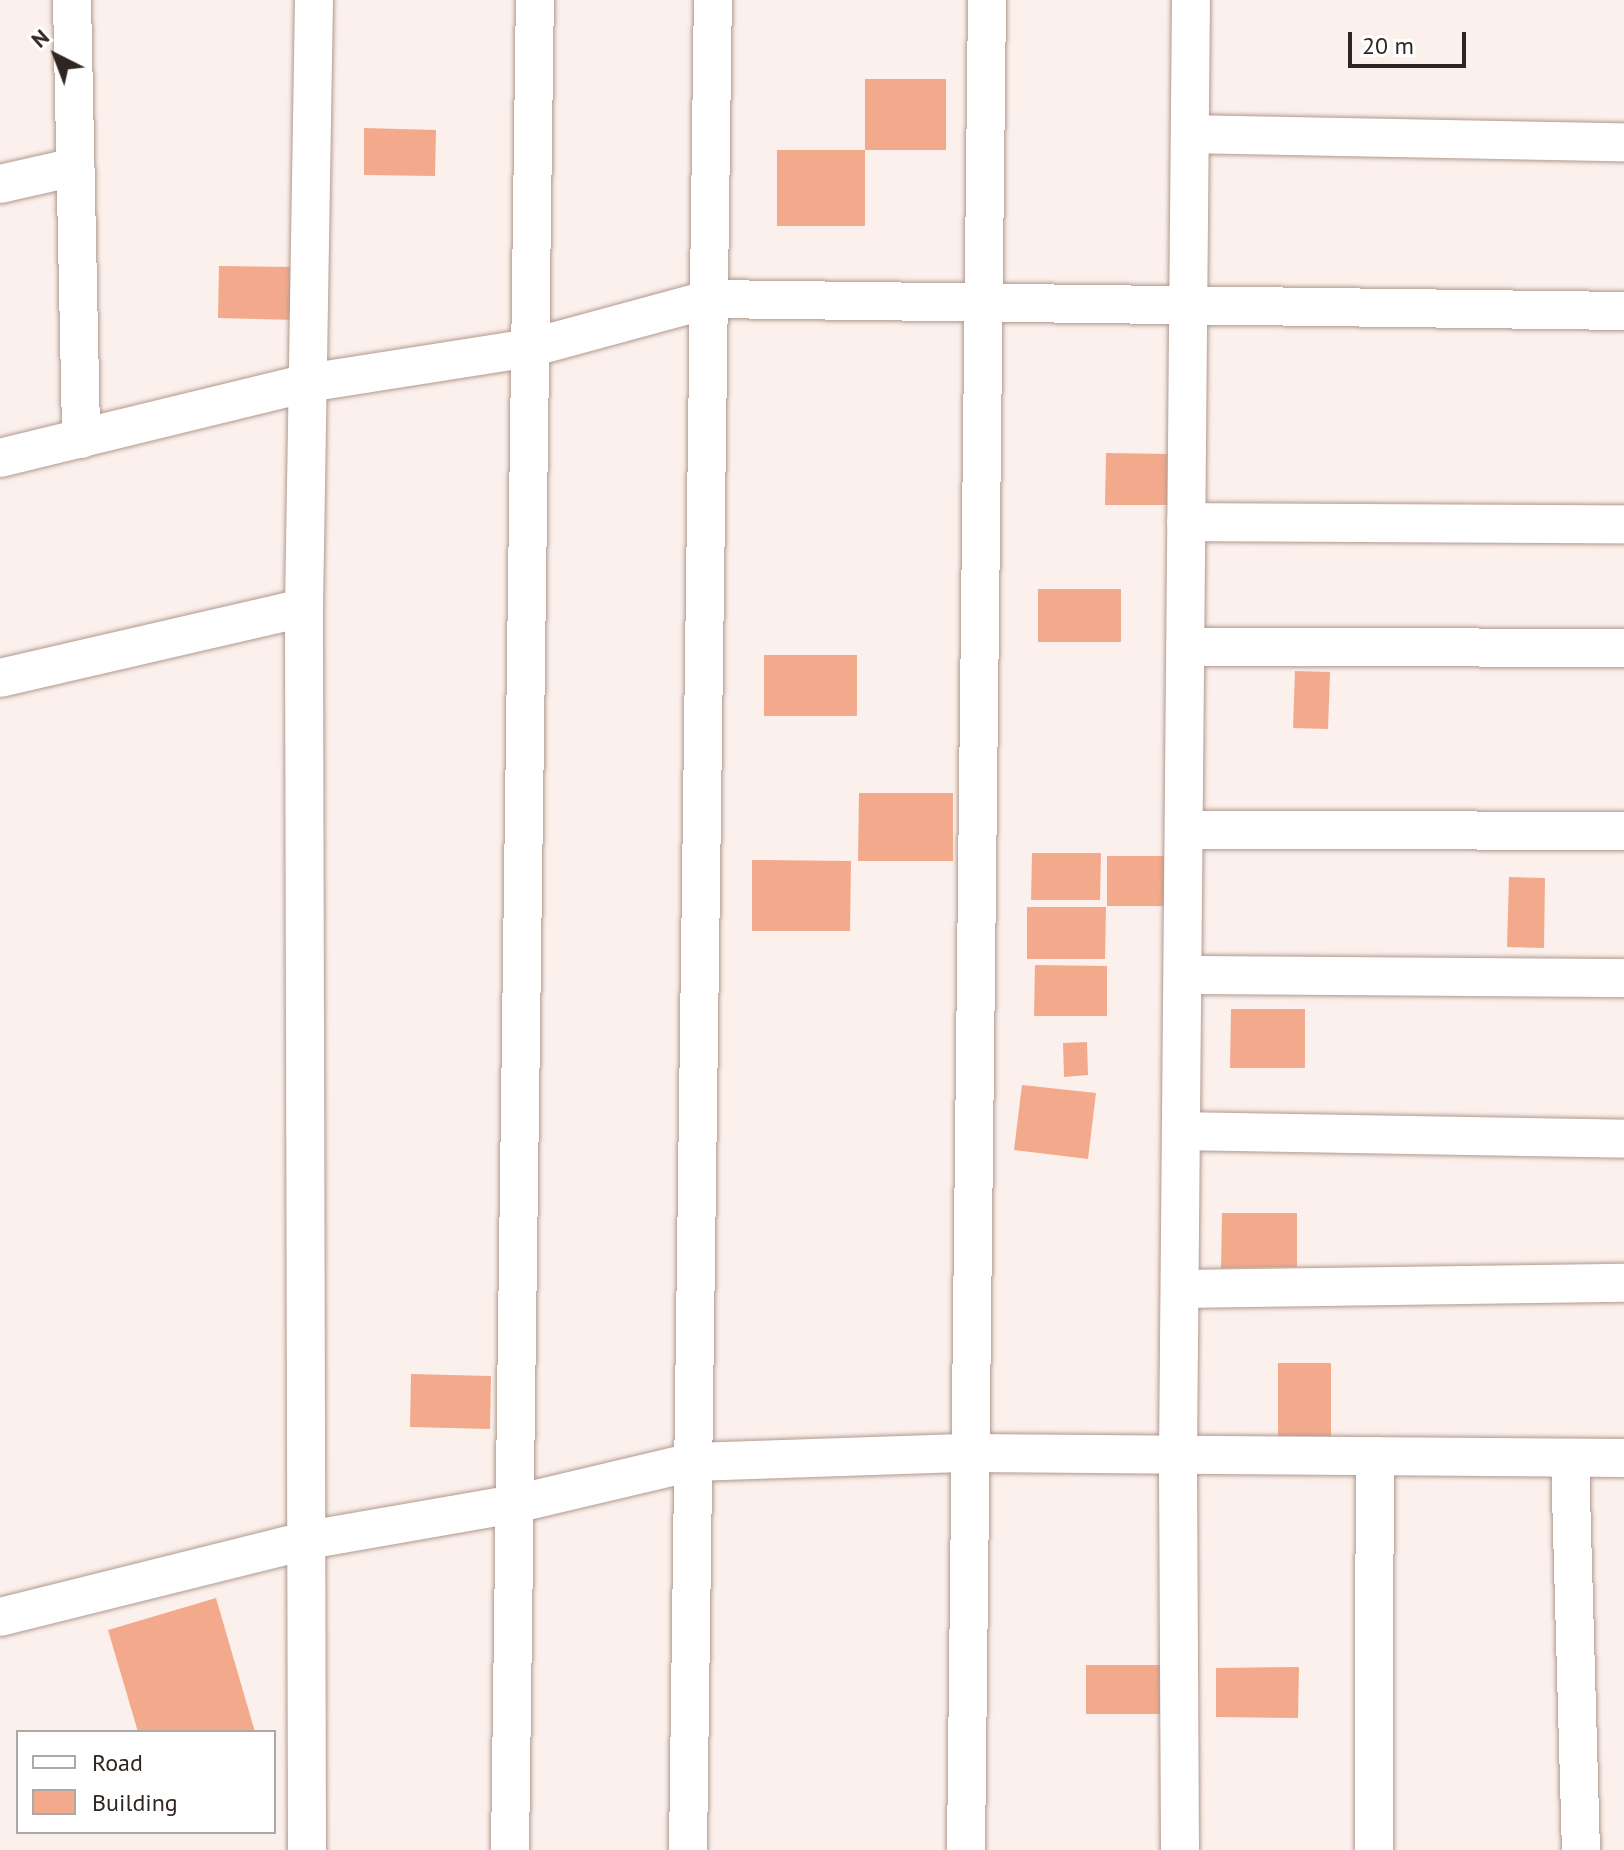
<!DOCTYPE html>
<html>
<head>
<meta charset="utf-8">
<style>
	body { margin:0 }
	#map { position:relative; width:1624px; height:1850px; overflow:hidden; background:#fbf0eb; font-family:"PT Sans",sans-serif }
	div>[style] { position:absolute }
	.building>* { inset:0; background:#f3aa8c }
	.roads { filter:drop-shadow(0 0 2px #b2988e) drop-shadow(0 0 2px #b2988e) }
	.minor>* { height:38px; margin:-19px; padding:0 19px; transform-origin:19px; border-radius:19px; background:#fff }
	span { translate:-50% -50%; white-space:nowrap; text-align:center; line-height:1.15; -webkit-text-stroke:7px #fff; paint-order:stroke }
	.legend { position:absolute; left:16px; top:1730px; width:260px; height:104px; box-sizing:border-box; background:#fff; border:2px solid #aca8a6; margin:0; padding:10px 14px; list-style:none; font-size:24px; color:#302621 }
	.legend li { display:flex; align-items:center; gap:16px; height:40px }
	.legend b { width:40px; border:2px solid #aca8a6 }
	.north { position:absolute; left:16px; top:16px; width:80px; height:80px; -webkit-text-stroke:6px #fff; paint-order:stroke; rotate:318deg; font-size:22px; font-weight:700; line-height:32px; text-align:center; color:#302621 }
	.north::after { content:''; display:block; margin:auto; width:28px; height:36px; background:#302621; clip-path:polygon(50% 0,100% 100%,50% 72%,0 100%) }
	.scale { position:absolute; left:1348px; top:32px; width:118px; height:36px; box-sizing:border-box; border:4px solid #302621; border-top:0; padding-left:10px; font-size:24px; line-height:28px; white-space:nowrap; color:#302621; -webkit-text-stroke:6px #fff; paint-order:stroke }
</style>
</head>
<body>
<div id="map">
	<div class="building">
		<i style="clip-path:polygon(865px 79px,946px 79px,946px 150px,865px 150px)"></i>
		<i style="clip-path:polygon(364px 128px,436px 130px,435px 176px,364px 175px)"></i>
		<i style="clip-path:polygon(777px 150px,865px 150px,865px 226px,777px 226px)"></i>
		<i style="clip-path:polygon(219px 266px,298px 267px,297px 320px,218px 318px)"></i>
		<i style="clip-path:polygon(1106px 453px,1173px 454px,1173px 505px,1105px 505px)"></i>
		<i style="clip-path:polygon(1038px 589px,1121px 589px,1121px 642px,1038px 642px)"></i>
		<i style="clip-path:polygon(764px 655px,857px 655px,857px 716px,764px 716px)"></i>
		<i style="clip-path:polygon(1295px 671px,1330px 672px,1328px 729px,1293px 728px)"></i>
		<i style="clip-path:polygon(859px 793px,953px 793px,953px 861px,858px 861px)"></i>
		<i style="clip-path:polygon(1032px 853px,1101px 853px,1100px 900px,1031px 900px)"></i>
		<i style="clip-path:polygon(1107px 856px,1175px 856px,1175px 906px,1107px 906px)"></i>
		<i style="clip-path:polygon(752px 860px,851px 861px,850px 931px,752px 931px)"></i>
		<i style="clip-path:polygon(1509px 877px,1545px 878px,1544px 948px,1507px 947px)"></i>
		<i style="clip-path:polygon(1027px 907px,1106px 907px,1105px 959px,1027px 959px)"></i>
		<i style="clip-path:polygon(1035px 965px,1107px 966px,1107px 1016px,1034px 1016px)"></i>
		<i style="clip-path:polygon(1231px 1009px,1305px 1009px,1305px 1068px,1230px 1068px)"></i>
		<i style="clip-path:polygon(1087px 1042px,1088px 1075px,1064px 1077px,1063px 1043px)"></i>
		<i style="clip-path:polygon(1022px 1085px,1096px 1093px,1088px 1159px,1014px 1150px)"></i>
		<i style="clip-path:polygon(1222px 1213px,1297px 1213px,1297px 1267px,1221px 1268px)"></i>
		<i style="clip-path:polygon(1278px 1363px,1331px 1363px,1331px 1436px,1278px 1436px)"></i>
		<i style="clip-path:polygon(411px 1374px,491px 1376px,490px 1429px,410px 1427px)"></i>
		<i style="clip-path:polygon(216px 1598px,255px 1732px,138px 1732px,108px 1630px)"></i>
		<i style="clip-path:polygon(1086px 1665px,1160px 1665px,1160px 1714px,1086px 1714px)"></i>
		<i style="clip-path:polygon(1299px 1667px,1298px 1718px,1216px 1717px,1216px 1668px)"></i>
	</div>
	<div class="roads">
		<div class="minor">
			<i style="left:72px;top:0;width:439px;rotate:88.8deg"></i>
			<i style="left:1190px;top:134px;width:434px;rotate:1.1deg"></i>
			<i style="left:0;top:184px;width:77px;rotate:-12.8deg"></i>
			<i style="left:0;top:458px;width:316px;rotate:-13.7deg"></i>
			<i style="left:307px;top:383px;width:226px;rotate:-8.9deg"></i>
			<i style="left:530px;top:348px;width:187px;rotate:-15.2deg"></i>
			<i style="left:710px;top:299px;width:914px;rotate:0.75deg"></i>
			<i style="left:1186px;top:522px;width:438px;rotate:0.3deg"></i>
			<i style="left:1188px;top:647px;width:436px;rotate:0.1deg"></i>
			<i style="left:0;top:678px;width:312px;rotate:-13deg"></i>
			<i style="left:1184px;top:830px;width:440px;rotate:0.1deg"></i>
			<i style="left:1183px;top:975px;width:441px;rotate:0.4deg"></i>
			<i style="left:1181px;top:1131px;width:443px;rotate:1deg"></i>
			<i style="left:1180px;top:1289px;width:444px;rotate:-0.8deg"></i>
			<i style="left:1570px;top:1458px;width:392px;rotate:88.4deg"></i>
			<i style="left:0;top:1617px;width:317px;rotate:-14deg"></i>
			<i style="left:308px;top:1540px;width:210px;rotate:-9.9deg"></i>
			<i style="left:515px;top:1504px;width:183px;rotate:-13.3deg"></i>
			<i style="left:693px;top:1462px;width:277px;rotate:-1.9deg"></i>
			<i style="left:970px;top:1453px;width:654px;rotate:0.44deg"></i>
			<i style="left:307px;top:1850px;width:1242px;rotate:-90.14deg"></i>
			<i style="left:304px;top:608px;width:608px;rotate:-89.06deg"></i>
			<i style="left:510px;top:1850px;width:1850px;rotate:-89.23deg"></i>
			<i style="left:688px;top:1850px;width:1850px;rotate:-89.23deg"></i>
			<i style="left:966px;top:1850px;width:1850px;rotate:-89.35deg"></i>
			<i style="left:1180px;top:1850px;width:395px;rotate:-90.3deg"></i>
			<i style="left:1178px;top:1455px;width:1455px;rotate:-89.49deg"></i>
			<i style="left:1374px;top:1850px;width:394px;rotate:-89.9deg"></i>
		</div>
	</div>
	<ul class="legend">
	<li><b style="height:10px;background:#fff"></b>Road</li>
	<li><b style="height:22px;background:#f3aa8c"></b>Building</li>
	</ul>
	<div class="north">N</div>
	<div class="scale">20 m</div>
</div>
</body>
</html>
